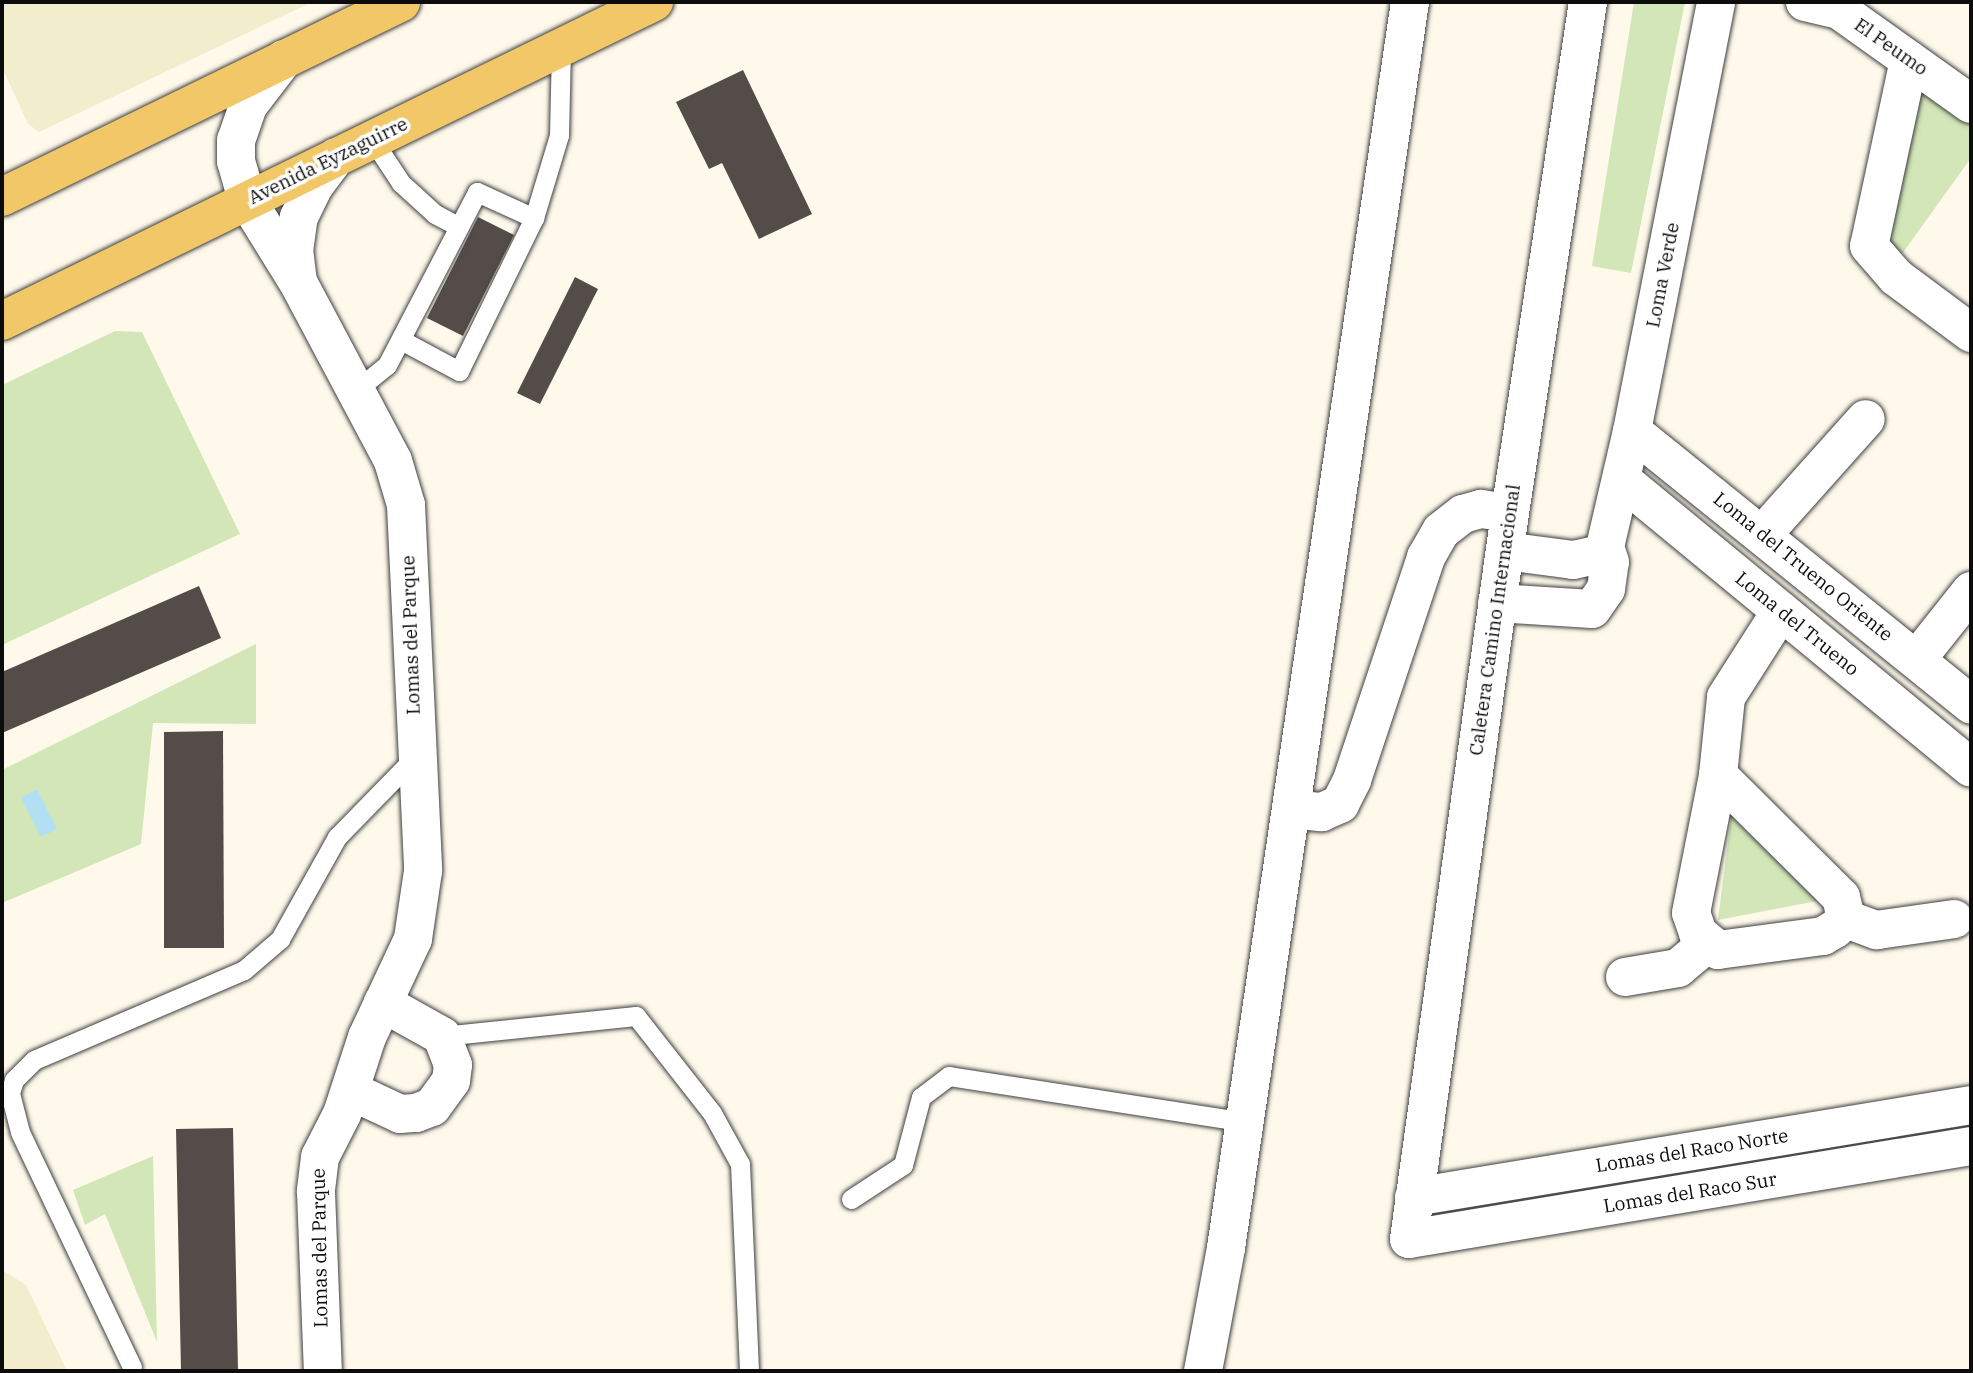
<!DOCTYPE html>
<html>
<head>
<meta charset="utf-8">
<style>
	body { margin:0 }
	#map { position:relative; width:1973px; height:1373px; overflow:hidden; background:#fef9eb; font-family:"IBM Plex Serif",serif }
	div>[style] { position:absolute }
	.farmland>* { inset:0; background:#f2edcd }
	.green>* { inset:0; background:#d2e6b7 }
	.water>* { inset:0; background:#b2dff3 }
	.building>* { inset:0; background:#544c49 }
	.roads { filter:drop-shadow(0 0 2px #3f3f3f) drop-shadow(0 0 2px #3f3f3f) }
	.lane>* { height:19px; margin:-9.5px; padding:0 9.5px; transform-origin:9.5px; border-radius:9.5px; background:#fff }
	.street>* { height:38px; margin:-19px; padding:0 19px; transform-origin:19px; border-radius:19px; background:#fff }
	.primary>* { height:38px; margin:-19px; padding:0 19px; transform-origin:19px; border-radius:19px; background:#f2c767 }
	span { translate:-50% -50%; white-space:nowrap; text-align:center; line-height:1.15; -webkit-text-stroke:7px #fff; paint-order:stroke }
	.street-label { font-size:19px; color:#0c0c0c }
	.frame { position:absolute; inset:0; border:4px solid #0c0c0c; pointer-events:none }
</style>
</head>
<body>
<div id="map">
	<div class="farmland">
		<i style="clip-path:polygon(2px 2px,312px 2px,39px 132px,28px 124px,2px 67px)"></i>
		<i style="clip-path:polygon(2px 1270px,26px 1285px,67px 1371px,2px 1371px)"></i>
	</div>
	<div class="green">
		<i style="clip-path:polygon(1634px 2px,1685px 2px,1631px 273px,1592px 266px)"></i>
		<i style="clip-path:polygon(1928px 90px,1971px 122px,1971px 158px,1894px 265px,1886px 257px,1912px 103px)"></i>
		<i style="clip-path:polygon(115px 331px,142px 332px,240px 534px,2px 645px,2px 385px)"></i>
		<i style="clip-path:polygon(256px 644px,256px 724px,153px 723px,141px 844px,2px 903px,2px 770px)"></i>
		<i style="clip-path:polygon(1733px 803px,1822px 900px,1718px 920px)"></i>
		<i style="clip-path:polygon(153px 1156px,157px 1342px,105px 1214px,85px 1225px,73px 1190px)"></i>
	</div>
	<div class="water">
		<i style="clip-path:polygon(37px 789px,57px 829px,41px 837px,21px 798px)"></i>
	</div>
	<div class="building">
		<i style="clip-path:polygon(743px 70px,812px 214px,759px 239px,722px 163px,709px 169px,676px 102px)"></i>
		<i style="clip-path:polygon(478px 217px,514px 235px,463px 336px,427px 318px)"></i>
		<i style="clip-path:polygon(575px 277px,598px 289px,540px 404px,517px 393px)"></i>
		<i style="clip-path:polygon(199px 586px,221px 638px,2px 733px,2px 672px)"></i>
		<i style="clip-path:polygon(223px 731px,224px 948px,164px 948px,164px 732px)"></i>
		<i style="clip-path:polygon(233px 1128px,238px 1371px,181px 1371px,176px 1129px)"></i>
	</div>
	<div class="roads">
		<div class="lane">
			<i style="left:372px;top:139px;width:53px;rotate:56.6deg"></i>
			<i style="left:401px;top:183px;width:46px;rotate:42.4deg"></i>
			<i style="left:435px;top:214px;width:27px;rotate:28deg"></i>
			<i style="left:401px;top:340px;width:66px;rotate:28.1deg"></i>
			<i style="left:459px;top:371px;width:170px;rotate:-63.9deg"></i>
			<i style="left:534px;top:218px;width:87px;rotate:-73.2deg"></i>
			<i style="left:559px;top:135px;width:88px;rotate:-88.7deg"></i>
			<i style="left:355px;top:391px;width:41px;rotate:-39.1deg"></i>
			<i style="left:387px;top:365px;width:195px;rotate:-62.5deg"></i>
			<i style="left:477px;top:192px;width:63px;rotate:24.5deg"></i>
			<i style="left:442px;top:1036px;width:195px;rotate:-5.9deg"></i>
			<i style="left:636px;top:1016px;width:123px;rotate:51.9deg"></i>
			<i style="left:712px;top:1113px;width:58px;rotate:61.2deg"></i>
			<i style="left:740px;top:1164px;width:207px;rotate:87.5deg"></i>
			<i style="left:851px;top:1199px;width:62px;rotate:-33.2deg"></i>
			<i style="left:903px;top:1165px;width:70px;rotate:-75.2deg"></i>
			<i style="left:921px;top:1097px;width:35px;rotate:-37deg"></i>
			<i style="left:949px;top:1076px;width:300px;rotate:8.8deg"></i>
			<i style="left:132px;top:1367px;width:260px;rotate:-115.5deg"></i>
			<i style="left:20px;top:1132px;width:40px;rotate:-104.4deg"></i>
			<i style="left:10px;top:1093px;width:14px;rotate:-73deg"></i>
			<i style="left:14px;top:1080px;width:28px;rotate:-45deg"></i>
			<i style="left:34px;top:1060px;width:228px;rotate:-23.2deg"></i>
			<i style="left:244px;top:970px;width:48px;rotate:-40.7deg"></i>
			<i style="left:280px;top:939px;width:117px;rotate:-60.8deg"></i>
			<i style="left:337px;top:837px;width:113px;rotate:-45.7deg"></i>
		</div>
		<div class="street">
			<i style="left:1588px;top:2px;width:517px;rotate:98.68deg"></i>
			<i style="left:1510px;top:513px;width:733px;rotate:97.92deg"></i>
			<i style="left:1409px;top:1239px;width:570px;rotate:-9.4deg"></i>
			<i style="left:1805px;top:2px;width:35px;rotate:13deg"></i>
			<i style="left:1839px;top:10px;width:162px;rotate:35.5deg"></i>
			<i style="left:284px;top:59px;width:59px;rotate:127.5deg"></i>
			<i style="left:248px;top:106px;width:36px;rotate:109deg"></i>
			<i style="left:236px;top:140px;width:21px;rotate:90deg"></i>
			<i style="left:236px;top:161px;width:41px;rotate:74.2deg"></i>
			<i style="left:247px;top:200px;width:99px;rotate:58.2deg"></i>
			<i style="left:299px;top:284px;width:200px;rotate:62deg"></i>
			<i style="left:393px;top:461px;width:46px;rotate:73.5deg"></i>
			<i style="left:406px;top:505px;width:366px;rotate:87.3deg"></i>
			<i style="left:423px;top:871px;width:69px;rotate:98.4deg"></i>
			<i style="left:413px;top:939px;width:108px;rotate:115.1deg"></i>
			<i style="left:367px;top:1037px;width:81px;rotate:108deg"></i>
			<i style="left:342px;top:1114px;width:48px;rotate:117.1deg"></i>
			<i style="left:320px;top:1157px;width:35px;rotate:97deg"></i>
			<i style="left:316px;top:1192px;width:179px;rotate:87.8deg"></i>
			<i style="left:1909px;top:60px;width:190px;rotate:102.1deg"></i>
			<i style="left:1869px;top:246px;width:41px;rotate:48.9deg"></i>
			<i style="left:1896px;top:277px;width:94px;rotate:36.7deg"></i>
			<i style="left:298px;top:282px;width:31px;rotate:-97deg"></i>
			<i style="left:294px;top:251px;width:34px;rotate:-82deg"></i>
			<i style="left:299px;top:217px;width:34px;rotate:-64deg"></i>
			<i style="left:314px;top:186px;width:36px;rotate:-53deg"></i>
			<i style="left:1632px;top:431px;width:436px;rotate:38.9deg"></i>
			<i style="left:1622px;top:480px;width:452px;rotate:39.5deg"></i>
			<i style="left:1763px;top:534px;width:154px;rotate:-48.2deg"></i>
			<i style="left:1505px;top:551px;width:69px;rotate:7.5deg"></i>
			<i style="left:1573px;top:560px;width:25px;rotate:-12deg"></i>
			<i style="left:1597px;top:555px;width:11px;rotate:-45deg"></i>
			<i style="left:1605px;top:547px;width:119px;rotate:-76.9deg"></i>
			<i style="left:1632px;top:431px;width:437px;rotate:-78.9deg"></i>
			<i style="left:1497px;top:603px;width:95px;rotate:3.6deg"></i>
			<i style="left:1592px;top:609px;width:24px;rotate:-55deg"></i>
			<i style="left:1606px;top:589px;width:27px;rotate:-82deg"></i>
			<i style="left:1610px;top:562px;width:16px;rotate:-108deg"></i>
			<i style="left:1917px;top:659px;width:87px;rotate:-51.5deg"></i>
			<i style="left:1718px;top:775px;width:173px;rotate:44.8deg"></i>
			<i style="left:1841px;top:897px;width:23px;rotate:77deg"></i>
			<i style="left:1846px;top:919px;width:15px;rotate:138deg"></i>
			<i style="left:1835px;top:929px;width:14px;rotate:150deg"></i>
			<i style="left:1823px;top:936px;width:106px;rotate:172.4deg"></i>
			<i style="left:1718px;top:950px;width:26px;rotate:-140deg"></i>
			<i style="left:1698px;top:933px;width:21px;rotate:-109deg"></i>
			<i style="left:1691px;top:913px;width:141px;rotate:-78.9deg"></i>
			<i style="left:1718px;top:775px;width:78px;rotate:-84.1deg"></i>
			<i style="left:1726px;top:697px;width:102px;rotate:-57.4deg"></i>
			<i style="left:1291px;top:809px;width:31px;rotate:6deg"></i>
			<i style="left:1322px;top:812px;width:20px;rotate:-24deg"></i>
			<i style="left:1340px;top:804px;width:27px;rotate:-63deg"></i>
			<i style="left:1352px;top:780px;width:235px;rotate:-71.6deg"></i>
			<i style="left:1426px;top:557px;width:30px;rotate:-60deg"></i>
			<i style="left:1441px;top:531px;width:28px;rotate:-38deg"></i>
			<i style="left:1463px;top:514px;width:19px;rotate:-16deg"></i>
			<i style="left:1481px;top:509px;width:29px;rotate:8deg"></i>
			<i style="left:1846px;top:919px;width:33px;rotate:20deg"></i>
			<i style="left:1877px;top:930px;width:78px;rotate:-8.1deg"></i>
			<i style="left:1625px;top:977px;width:54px;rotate:-9.6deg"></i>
			<i style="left:1678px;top:968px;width:38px;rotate:-40deg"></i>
			<i style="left:351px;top:1091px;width:54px;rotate:25.1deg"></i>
			<i style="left:400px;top:1114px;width:16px;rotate:-4deg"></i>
			<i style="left:416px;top:1113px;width:17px;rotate:-21deg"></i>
			<i style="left:432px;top:1107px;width:32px;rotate:-54deg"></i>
			<i style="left:451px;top:1081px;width:16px;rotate:-83deg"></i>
			<i style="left:453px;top:1065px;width:31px;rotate:-111deg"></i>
			<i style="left:442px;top:1036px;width:68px;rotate:-150.8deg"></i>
			<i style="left:1414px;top:1197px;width:565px;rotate:-9.38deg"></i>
			<i style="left:1203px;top:1371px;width:125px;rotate:-79.4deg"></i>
			<i style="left:1226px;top:1248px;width:1260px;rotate:-81.6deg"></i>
		</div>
		<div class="primary">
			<i style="left:2px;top:197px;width:444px;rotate:-26deg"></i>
			<i style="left:2px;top:321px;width:726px;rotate:-26.07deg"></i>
		</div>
	</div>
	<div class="street-label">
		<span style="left:1891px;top:47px;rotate:35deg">El Peumo</span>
		<span style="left:328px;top:161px;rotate:-26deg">Avenida Eyzaguirre</span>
		<span style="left:1663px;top:275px;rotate:-79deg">Loma Verde</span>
		<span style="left:1803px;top:567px;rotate:39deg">Loma del Trueno Oriente</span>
		<span style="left:1495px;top:620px;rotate:-82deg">Caletera Camino Internacional</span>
		<span style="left:1797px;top:624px;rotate:39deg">Loma del Trueno</span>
		<span style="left:411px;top:635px;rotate:-92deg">Lomas del Parque</span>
		<span style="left:1692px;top:1151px;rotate:-9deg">Lomas del Raco Norte</span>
		<span style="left:1690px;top:1193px;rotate:-9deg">Lomas del Raco Sur</span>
		<span style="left:320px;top:1248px;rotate:-91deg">Lomas del Parque</span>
	</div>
	<div class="frame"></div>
</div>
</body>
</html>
